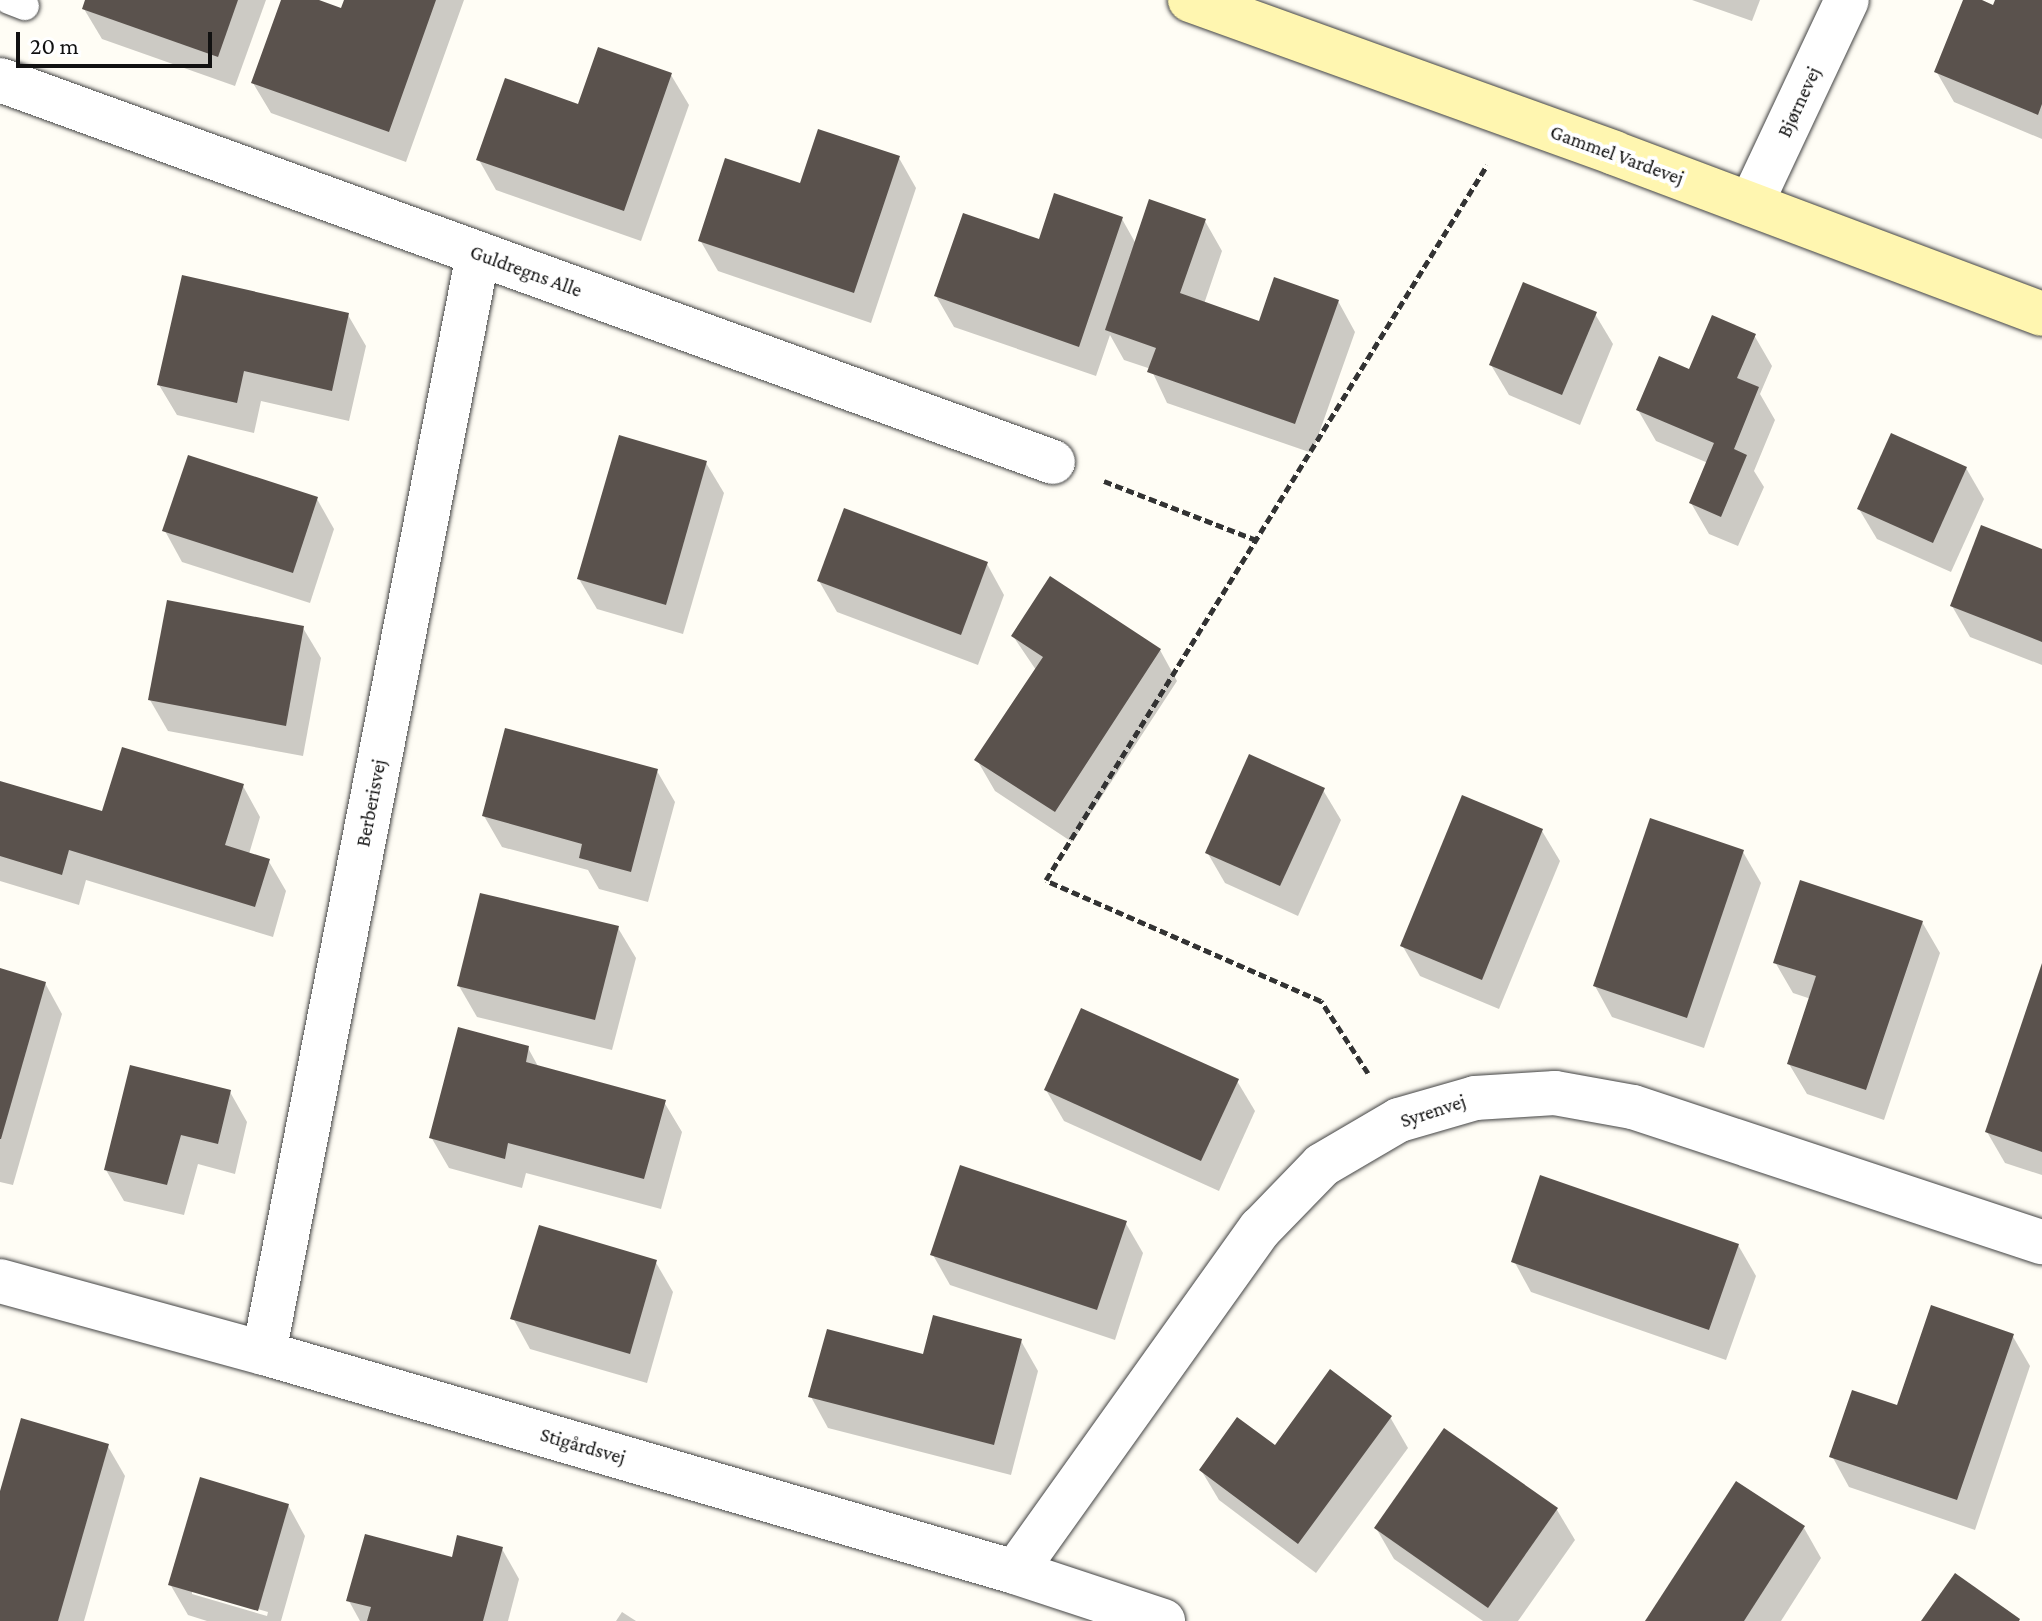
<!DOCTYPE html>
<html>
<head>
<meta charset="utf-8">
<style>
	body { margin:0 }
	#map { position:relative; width:2042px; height:1621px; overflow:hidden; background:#fffdf5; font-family:"Crimson Pro",serif }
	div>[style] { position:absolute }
	.shadow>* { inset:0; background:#0003 }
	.building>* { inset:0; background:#5a524d }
	.path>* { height:5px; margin-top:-2.5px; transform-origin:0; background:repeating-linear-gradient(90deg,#333 0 8px,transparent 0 12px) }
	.roads { filter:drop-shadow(0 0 2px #444) drop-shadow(0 0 2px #444) }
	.lane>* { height:28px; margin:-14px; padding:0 14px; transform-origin:14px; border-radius:14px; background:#fff }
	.street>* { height:44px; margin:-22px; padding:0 22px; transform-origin:22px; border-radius:22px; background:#fff }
	.secondary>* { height:44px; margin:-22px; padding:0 22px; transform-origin:22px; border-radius:22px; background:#fff6b0 }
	span { translate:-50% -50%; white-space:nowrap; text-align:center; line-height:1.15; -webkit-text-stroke:8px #fff; paint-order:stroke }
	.street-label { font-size:20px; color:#111 }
	.scale { position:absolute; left:16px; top:32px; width:196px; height:36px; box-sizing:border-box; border:4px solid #111; border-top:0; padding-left:10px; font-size:24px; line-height:28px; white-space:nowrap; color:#111; -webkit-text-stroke:6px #fff; paint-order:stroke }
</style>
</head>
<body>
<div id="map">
	<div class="shadow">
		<i style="clip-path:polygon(87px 0,266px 0,235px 86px,102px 39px,84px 9px)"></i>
		<i style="clip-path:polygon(283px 0,313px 0,343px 11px,346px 0,464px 0,406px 162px,271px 113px,253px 83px)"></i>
		<i style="clip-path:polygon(1692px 0,1760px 0,1752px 21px)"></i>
		<i style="clip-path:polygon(1966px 0,1994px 7px,1997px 0,2042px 0,2042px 139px,1954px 102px,1936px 71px)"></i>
		<i style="clip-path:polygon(671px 75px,689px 105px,641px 241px,496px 190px,479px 160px,579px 106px)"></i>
		<i style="clip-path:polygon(899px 158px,916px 188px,871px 323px,718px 271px,700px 240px,801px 186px)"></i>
		<i style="clip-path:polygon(1122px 219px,1136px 244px,1205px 221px,1222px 251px,1204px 304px,1261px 323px,1338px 301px,1355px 332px,1312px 453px,1167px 403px,1151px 369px,1124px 360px,1110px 335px,1096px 376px,954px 327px,936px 296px,1041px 242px)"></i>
		<i style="clip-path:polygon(1595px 314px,1613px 344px,1580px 425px,1509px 395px,1491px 365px)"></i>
		<i style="clip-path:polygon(348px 315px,366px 346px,349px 421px,261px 401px,254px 433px,177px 415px,159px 385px)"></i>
		<i style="clip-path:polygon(1754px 335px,1772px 366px,1760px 394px,1775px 420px,1754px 471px,1764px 487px,1738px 546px,1709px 534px,1691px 503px,1708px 463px,1656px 441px,1638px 410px,1690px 371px)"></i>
		<i style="clip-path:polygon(706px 463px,724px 493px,683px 634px,597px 609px,579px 579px)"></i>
		<i style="clip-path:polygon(1966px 468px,1984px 499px,1951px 572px,1877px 539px,1859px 509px)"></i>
		<i style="clip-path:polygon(317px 499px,334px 529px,310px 603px,182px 562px,165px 531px)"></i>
		<i style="clip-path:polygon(2042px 551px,2042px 665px,1970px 637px,1952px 606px)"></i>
		<i style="clip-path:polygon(987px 564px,1004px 595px,978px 665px,837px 612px,819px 581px)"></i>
		<i style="clip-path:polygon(303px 628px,321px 658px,303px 756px,168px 731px,150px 700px)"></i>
		<i style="clip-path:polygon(1013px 636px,1160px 650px,1177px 681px,1072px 842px,995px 791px,977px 760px,1036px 670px)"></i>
		<i style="clip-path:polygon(657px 771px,675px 802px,648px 902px,599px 889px,588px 870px,502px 847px,484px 816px)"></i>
		<i style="clip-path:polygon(0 783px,103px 814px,243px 786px,260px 817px,249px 854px,268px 860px,286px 891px,273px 937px,86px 880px,79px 905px,0 881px)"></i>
		<i style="clip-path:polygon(1323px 790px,1341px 820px,1298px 916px,1225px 883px,1207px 852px)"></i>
		<i style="clip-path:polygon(1542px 831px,1560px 861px,1499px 1009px,1420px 976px,1402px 945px)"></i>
		<i style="clip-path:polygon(1743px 852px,1761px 883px,1704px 1048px,1612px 1017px,1595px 986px)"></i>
		<i style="clip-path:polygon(1922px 922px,1940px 953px,1884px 1120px,1807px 1094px,1789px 1064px,1811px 999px,1793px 993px,1775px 962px)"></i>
		<i style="clip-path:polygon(618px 928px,636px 958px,612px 1050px,477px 1017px,459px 986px)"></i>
		<i style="clip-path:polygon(2042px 967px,2042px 1175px,2005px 1163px,1987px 1132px)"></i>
		<i style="clip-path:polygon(0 970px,45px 983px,62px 1014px,13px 1185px,0 1182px)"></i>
		<i style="clip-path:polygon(528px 1048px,539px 1068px,664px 1102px,682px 1132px,661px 1209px,526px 1173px,522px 1188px,449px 1168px,431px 1137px)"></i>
		<i style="clip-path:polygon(1237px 1081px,1255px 1111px,1219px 1191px,1064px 1121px,1046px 1090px)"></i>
		<i style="clip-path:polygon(230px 1092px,247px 1122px,235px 1174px,198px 1164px,184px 1215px,124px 1201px,106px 1170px)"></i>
		<i style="clip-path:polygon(1125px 1222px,1143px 1253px,1115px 1340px,950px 1285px,933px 1255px)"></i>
		<i style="clip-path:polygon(1738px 1245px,1756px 1276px,1726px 1360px,1531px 1292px,1514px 1261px)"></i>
		<i style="clip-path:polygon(655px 1261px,673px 1292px,647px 1383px,530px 1349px,513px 1318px)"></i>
		<i style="clip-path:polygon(2012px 1335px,2030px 1366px,1975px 1530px,1849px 1487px,1832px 1456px,1898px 1408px)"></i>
		<i style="clip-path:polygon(1021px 1341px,1038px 1371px,1011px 1475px,828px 1428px,811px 1397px,925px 1356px)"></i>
		<i style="clip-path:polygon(1390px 1417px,1408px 1448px,1316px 1573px,1219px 1500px,1201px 1470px)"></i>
		<i style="clip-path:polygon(1445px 1431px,1557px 1510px,1575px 1540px,1518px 1621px,1483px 1621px,1394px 1559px,1376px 1528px)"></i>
		<i style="clip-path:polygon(107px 1445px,125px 1476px,84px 1621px,0 1621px,0 1498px)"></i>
		<i style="clip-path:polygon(evenodd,288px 1505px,305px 1536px,281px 1621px,207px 1621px,188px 1615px,170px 1584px,288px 1505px,192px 1590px,268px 1612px,267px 1616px,192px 1594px,192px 1590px)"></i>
		<i style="clip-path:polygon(1804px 1528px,1821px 1558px,1781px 1621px,1647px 1621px)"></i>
		<i style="clip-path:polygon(502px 1549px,519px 1579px,508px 1621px,360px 1621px,349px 1601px,453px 1559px)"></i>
		<i style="clip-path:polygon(622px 1612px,636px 1621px,616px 1621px)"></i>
	</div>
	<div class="building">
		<i style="clip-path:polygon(85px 0,238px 0,218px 57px,82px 9px)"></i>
		<i style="clip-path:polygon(281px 0,319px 0,341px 8px,344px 0,436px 0,389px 132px,251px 83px)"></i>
		<i style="clip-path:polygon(1963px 0,1982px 0,1993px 5px,1995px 0,2042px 0,2042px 104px,2038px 115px,1934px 72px)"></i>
		<i style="clip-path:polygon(598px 47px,672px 73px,624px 211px,476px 160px,505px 78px,578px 104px)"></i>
		<i style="clip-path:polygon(818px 129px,900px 156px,854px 293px,698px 241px,725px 158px,800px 183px)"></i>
		<i style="clip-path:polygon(1054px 193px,1123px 217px,1079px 347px,934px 296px,963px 213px,1039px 239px)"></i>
		<i style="clip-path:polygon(1149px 199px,1206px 219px,1180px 293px,1259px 321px,1274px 277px,1339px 300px,1295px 424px,1147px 372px,1156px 348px,1105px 330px)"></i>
		<i style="clip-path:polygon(182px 275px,349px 313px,332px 391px,244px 371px,237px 403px,157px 385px)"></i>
		<i style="clip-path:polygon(1523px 282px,1597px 312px,1562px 395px,1489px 365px)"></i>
		<i style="clip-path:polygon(1712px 315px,1756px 334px,1737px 378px,1759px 387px,1734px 449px,1747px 455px,1721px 517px,1689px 503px,1714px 443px,1636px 410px,1659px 356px,1689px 369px)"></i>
		<i style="clip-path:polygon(1891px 433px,1967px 467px,1933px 543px,1857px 509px)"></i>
		<i style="clip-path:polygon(619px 435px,707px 461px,666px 605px,577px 579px)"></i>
		<i style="clip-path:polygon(188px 455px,318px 497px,293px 573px,162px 531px)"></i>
		<i style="clip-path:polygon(844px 508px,988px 562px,961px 635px,817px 581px)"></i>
		<i style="clip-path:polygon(1981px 525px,2042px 549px,2042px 642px,1950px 606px)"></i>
		<i style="clip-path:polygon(1050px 576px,1161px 649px,1055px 812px,974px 760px,1043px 657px,1011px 636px)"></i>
		<i style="clip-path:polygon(167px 600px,304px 626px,286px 726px,148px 700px)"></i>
		<i style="clip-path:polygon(505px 728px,658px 769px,631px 872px,579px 858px,582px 844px,482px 816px)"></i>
		<i style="clip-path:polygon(122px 747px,244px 784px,225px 845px,270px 859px,255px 907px,69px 850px,62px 875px,0 856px,0 781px,102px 811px)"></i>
		<i style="clip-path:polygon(1249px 754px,1325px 788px,1280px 886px,1205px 853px)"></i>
		<i style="clip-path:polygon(1462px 795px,1543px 829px,1482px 980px,1400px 946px)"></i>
		<i style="clip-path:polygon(1650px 818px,1744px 850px,1687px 1018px,1593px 986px)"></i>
		<i style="clip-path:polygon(1800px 880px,1923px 921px,1866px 1090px,1787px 1064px,1816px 976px,1773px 963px)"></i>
		<i style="clip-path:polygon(480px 893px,619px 926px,595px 1020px,457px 986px)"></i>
		<i style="clip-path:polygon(2042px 963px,2042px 1152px,1985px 1132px)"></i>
		<i style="clip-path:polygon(0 968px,46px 982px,1px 1139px,0 1139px)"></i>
		<i style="clip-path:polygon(1081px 1008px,1239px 1079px,1201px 1161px,1044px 1090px)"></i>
		<i style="clip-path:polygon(458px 1027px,529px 1046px,526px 1062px,666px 1100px,644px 1179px,508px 1143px,505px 1159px,429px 1138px)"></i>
		<i style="clip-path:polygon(130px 1065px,231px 1090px,218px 1144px,181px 1135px,167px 1185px,104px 1170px)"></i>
		<i style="clip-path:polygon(960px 1165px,1127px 1221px,1097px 1310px,930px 1255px)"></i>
		<i style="clip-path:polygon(1540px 1175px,1739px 1244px,1709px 1330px,1511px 1262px)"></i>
		<i style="clip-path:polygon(539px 1225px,657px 1260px,630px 1354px,510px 1319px)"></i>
		<i style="clip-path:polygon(1931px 1305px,2014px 1334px,1957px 1500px,1829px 1457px,1852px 1390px,1897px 1405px)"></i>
		<i style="clip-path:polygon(933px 1315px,1022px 1339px,994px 1445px,808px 1397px,827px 1329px,923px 1354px)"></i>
		<i style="clip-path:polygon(1330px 1369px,1392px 1416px,1298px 1544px,1199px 1470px,1237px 1417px,1275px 1445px)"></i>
		<i style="clip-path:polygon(21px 1418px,109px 1444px,58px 1621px,0 1621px,0 1491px)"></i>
		<i style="clip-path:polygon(1444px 1428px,1558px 1508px,1488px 1608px,1374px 1528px)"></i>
		<i style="clip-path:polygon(200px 1477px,289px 1504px,258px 1611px,168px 1585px)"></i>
		<i style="clip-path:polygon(1736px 1481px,1805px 1526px,1744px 1621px,1645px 1621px)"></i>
		<i style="clip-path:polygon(365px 1534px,452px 1557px,457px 1535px,503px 1547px,483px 1621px,367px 1621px,371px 1607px,346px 1601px)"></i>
		<i style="clip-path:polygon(1955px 1573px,2020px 1619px,2019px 1621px,1921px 1621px)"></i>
	</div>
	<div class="path">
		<i style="left:1104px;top:481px;width:163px;rotate:21.2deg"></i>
		<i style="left:1368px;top:1073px;width:86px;rotate:-123.1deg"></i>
		<i style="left:1321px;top:1001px;width:300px;rotate:-156.3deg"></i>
		<i style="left:1046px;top:880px;width:840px;rotate:-58.33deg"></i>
	</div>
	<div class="roads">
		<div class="lane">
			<i style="left:9px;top:0;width:17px;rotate:21deg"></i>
		</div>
		<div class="street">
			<i style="left:0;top:80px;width:1120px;rotate:19.94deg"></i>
			<i style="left:1751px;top:204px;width:225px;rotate:-64.8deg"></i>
			<i style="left:0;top:1281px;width:274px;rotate:15.3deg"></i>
			<i style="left:264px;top:1353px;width:782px;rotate:16.26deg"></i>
			<i style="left:1015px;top:1572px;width:156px;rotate:18.3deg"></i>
			<i style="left:264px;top:1353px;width:1120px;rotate:-78.98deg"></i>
			<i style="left:1015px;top:1572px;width:422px;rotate:-54.5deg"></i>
			<i style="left:1260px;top:1229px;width:89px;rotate:-45.9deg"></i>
			<i style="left:1322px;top:1165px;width:89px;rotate:-30.3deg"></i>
			<i style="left:1399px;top:1120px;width:79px;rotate:-16.1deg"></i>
			<i style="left:1475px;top:1098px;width:80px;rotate:-3.6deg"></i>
			<i style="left:1555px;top:1093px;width:79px;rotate:10.2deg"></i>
			<i style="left:1633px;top:1107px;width:431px;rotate:18.3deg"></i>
		</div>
		<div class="secondary">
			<i style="left:1190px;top:0;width:451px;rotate:19.8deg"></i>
			<i style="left:1614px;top:153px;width:457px;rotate:20.6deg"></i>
		</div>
	</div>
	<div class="street-label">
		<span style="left:1799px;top:102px;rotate:-65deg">Bjørnevej</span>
		<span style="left:1617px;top:155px;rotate:20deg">Gammel Vardevej</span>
		<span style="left:526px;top:271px;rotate:20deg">Guldregns Alle</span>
		<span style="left:371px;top:803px;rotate:-79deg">Berberisvej</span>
		<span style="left:1433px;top:1111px;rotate:-18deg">Syrenvej</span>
		<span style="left:583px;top:1446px;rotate:16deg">Stigårdsvej</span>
	</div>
	<div class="scale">20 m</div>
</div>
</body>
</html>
